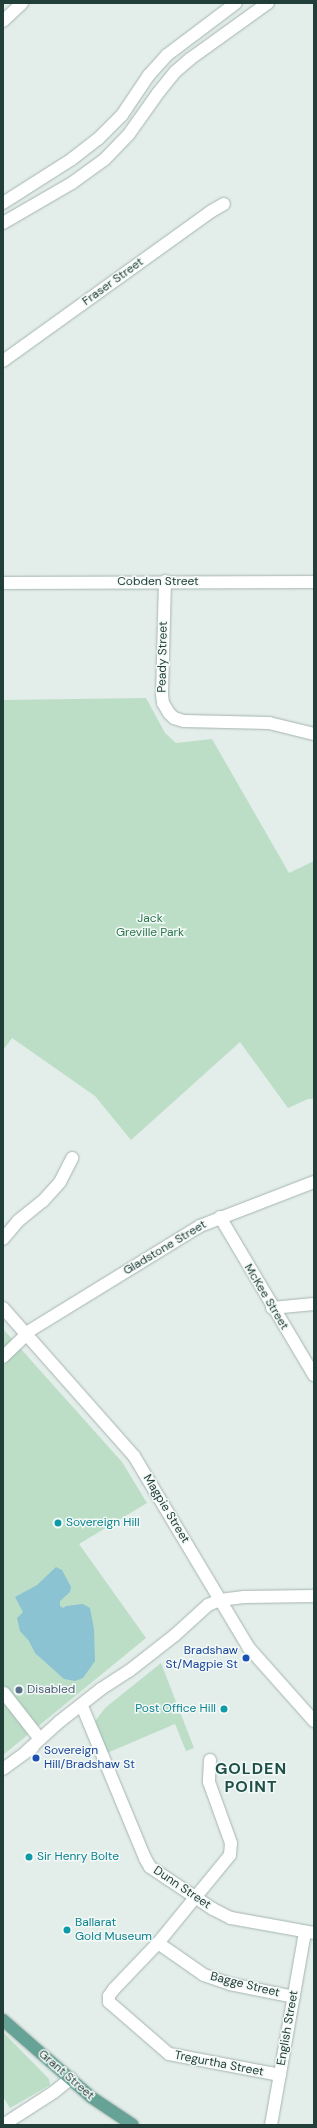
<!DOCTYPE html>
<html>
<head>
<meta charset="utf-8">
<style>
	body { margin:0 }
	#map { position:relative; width:317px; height:2128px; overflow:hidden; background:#e3ede9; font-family:"DM Sans",sans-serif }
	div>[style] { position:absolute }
	.green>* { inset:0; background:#bcdec7 }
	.water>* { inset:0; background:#8bc3d2 }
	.roads { filter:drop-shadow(0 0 1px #a5b5b0) drop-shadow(0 0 1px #a5b5b0) }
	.minor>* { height:12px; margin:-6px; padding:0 6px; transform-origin:6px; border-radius:6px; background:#fff }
	.major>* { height:12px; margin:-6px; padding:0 6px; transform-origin:6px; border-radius:6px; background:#67a296 }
	.dots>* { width:11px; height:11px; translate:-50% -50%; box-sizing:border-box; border:2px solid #f3f9f7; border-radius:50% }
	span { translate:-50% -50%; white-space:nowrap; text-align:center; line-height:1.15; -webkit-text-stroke:3px #f3f9f7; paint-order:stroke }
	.street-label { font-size:12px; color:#223e38 }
	.park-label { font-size:12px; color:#2c754c }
	.culture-label { font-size:12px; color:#0d838f }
	.left { translate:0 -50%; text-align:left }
	.right { translate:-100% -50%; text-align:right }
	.transit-label { font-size:12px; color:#164399 }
	.service-label { font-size:12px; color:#4e5e75 }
	.district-label { font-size:16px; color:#1e5047; font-weight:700; letter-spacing:1px }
	.frame { position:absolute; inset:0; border:4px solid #223e38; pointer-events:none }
</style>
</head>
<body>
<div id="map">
	<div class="green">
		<i style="clip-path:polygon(146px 698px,165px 733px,176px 743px,212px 739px,289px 873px,314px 861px,314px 1099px,308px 1099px,288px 1108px,240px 1042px,131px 1140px,95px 1096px,12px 1038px,3px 1050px,3px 700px)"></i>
		<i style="clip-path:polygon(3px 1329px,122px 1462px,147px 1503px,79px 1544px,146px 1638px,3px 1755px)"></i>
		<i style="clip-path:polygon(161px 1663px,194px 1748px,186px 1751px,175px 1724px,107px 1753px,95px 1722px,96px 1720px,105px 1708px)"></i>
		<i style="clip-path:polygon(3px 2032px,49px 2079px,50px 2085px,10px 2108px,3px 2097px)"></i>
	</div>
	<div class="water">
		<i style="clip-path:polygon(56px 1567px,62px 1570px,71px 1587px,70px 1592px,60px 1601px,60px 1606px,63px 1608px,66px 1606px,83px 1604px,90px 1608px,94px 1629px,95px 1661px,83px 1678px,75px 1681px,64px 1679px,35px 1653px,29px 1641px,20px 1631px,17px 1618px,23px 1612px,15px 1597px,37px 1585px)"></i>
	</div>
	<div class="roads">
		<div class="minor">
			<i style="left:3px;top:21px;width:26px;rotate:-43deg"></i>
			<i style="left:3px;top:203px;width:82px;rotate:-32.5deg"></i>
			<i style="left:72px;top:159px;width:33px;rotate:-38deg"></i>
			<i style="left:98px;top:139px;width:34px;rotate:-45deg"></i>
			<i style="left:122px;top:115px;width:48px;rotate:-56deg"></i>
			<i style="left:149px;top:75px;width:27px;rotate:-48deg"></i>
			<i style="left:167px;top:55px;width:86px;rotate:-37deg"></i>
			<i style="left:3px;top:223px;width:80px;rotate:-30.1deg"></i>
			<i style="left:72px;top:183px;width:39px;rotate:-36deg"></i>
			<i style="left:104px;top:160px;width:36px;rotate:-46deg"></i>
			<i style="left:129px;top:134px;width:50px;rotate:-54.7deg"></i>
			<i style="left:158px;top:93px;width:27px;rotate:-51deg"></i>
			<i style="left:175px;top:72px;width:20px;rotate:-41deg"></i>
			<i style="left:190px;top:59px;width:96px;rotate:-35.7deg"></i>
			<i style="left:3px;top:361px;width:255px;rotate:-35.7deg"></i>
			<i style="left:210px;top:212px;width:16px;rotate:-30deg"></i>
			<i style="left:165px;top:581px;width:113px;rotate:91.5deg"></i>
			<i style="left:162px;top:694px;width:9px;rotate:84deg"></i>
			<i style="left:163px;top:703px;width:12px;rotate:59deg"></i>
			<i style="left:169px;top:713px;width:7px;rotate:45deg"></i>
			<i style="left:174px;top:718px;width:10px;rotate:17deg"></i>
			<i style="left:184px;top:721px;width:85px;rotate:1.3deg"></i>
			<i style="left:269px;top:723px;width:46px;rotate:13.7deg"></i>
			<i style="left:3px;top:583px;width:311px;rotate:-0.2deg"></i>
			<i style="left:220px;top:1217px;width:184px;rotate:59.3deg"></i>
			<i style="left:3px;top:1239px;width:23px;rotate:-50deg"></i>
			<i style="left:18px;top:1221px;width:32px;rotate:-39deg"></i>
			<i style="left:43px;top:1201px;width:25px;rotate:-48deg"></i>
			<i style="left:60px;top:1182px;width:27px;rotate:-63deg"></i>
			<i style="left:3px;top:1308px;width:198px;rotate:48.5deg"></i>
			<i style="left:134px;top:1456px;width:224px;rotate:59.1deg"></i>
			<i style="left:249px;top:1648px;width:98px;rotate:48.3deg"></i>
			<i style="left:272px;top:1308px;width:42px;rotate:-5.4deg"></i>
			<i style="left:26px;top:1333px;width:204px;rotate:-31.6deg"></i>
			<i style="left:200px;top:1226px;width:122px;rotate:-21.1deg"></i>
			<i style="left:3px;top:1357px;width:33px;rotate:-44deg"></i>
			<i style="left:4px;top:1693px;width:58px;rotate:52deg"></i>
			<i style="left:82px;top:1706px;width:165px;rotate:67.5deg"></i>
			<i style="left:145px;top:1858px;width:10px;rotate:61deg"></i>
			<i style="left:150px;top:1867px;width:76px;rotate:33.7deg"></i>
			<i style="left:213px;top:1909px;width:20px;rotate:27deg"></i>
			<i style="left:231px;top:1918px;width:84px;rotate:10.2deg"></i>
			<i style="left:27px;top:1751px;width:43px;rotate:-42.2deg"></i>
			<i style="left:59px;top:1722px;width:53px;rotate:-38.2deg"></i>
			<i style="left:101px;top:1689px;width:33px;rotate:-33deg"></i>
			<i style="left:129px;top:1671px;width:58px;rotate:-38deg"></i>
			<i style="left:175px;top:1635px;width:45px;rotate:-42.3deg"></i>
			<i style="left:208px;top:1605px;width:13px;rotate:-23deg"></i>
			<i style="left:220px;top:1600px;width:24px;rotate:-7deg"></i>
			<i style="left:244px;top:1597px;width:70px;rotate:-0.8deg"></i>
			<i style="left:210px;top:1760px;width:22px;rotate:93deg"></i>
			<i style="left:209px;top:1782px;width:65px;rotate:70.2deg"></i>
			<i style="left:231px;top:1843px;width:12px;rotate:95deg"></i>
			<i style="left:230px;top:1855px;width:114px;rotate:129.3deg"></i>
			<i style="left:158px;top:1943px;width:64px;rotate:133.7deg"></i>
			<i style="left:114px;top:1989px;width:9px;rotate:126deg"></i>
			<i style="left:109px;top:1996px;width:6px;rotate:90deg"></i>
			<i style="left:109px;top:2002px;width:79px;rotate:40.9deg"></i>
			<i style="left:169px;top:2054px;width:113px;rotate:10.7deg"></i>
			<i style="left:3px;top:1769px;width:37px;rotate:-36deg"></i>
			<i style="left:158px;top:1943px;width:56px;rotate:34.8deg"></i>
			<i style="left:204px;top:1975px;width:28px;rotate:19deg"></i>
			<i style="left:230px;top:1984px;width:65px;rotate:11.5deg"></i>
			<i style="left:3px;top:2125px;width:61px;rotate:-32.9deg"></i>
			<i style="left:54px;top:2092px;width:22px;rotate:-39deg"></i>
			<i style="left:271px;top:2125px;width:196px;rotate:-80deg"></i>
		</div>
		<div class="major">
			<i style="left:3px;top:2020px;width:117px;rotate:41.2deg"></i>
			<i style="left:91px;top:2097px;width:50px;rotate:33.7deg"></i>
		</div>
	</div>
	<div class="dots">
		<i style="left:58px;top:1523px;background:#0f9aa8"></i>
		<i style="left:246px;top:1658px;background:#1a4fb4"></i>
		<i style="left:19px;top:1690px;background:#5c6f8a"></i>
		<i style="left:224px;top:1709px;background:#0f9aa8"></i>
		<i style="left:36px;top:1758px;background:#1a4fb4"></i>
		<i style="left:29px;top:1857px;background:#0f9aa8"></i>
		<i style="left:67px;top:1930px;background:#0f9aa8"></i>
	</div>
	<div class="street-label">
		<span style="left:113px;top:282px;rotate:-36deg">Fraser Street</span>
		<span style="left:158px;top:582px">Cobden Street</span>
		<span style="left:163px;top:657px;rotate:-89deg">Peady Street</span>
		<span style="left:165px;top:1248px;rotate:-31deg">Gladstone Street</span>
		<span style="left:266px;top:1297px;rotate:59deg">McKee Street</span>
		<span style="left:166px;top:1509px;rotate:59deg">Magpie Street</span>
		<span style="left:182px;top:1888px;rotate:34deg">Dunn Street</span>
		<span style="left:245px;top:1985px;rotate:14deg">Bagge Street</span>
		<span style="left:288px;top:2028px;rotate:-80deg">English Street</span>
		<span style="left:219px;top:2064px;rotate:11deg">Tregurtha Street</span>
		<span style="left:66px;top:2075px;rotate:41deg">Grant Street</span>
	</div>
	<div class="park-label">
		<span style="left:150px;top:926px">Jack<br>Greville Park</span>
	</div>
	<div class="culture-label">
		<span class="left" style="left:66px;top:1523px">Sovereign Hill</span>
		<span class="right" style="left:216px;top:1709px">Post Office Hill</span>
		<span class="left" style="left:37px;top:1857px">Sir Henry Bolte</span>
		<span class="left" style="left:75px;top:1930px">Ballarat<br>Gold Museum</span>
	</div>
	<div class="transit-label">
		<span class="right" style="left:238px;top:1658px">Bradshaw<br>St/Magpie St</span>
		<span class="left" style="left:44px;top:1758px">Sovereign<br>Hill/Bradshaw St</span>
	</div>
	<div class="service-label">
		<span class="left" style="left:27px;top:1690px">Disabled</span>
	</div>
	<div class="district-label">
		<span style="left:251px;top:1778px">GOLDEN<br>POINT</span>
	</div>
	<div class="frame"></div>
</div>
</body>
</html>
